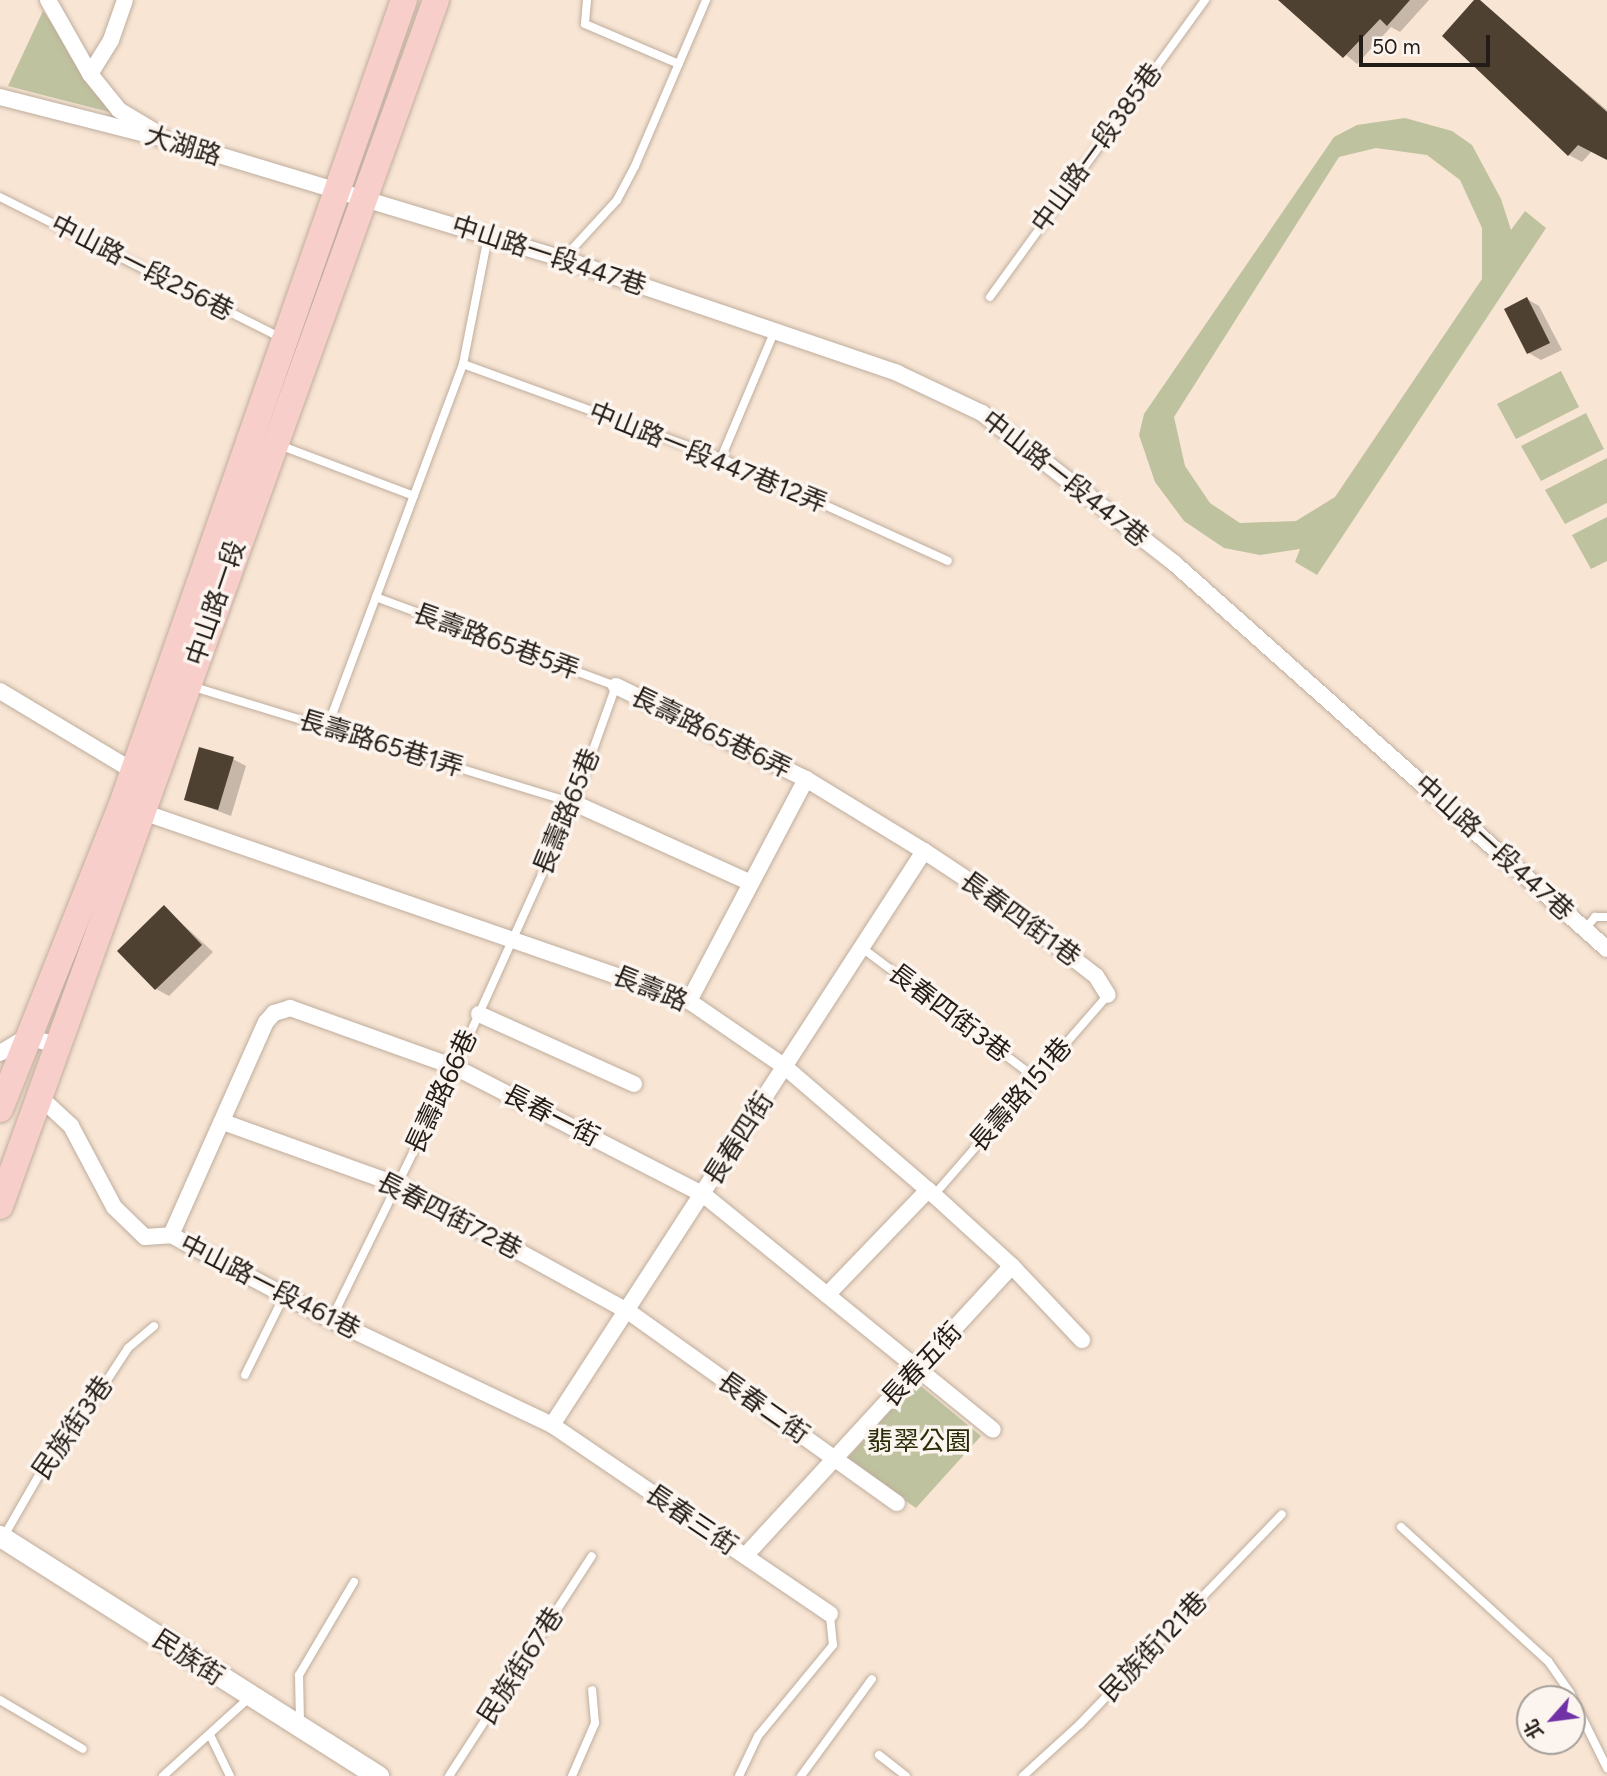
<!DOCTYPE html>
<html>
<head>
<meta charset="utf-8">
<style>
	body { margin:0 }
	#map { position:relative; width:1607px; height:1776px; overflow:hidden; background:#f8e5d4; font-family:Figtree,"Noto Sans TC",sans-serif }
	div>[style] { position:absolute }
	.green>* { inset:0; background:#bfc29f }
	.shadow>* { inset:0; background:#0003 }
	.building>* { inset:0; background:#4e4131 }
	.roads { filter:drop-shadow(0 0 2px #bfad9d) drop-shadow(0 0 2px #bfad9d) }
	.service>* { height:8px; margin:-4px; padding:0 4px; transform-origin:4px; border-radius:4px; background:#fff }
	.minor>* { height:16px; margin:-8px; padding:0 8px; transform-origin:8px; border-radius:8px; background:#fff }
	.tertiary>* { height:21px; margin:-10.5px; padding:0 10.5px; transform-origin:10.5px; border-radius:10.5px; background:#fff }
	.primary>* { height:26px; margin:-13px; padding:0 13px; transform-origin:13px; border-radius:13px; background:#f8ceca }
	span { translate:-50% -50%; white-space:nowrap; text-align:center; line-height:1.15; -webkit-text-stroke:7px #fcf4ee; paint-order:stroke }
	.street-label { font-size:26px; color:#241d17 }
	.park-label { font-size:26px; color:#2a2c07 }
	.north { position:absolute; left:1516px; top:1685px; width:70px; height:70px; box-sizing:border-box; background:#fcf4ee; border:2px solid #a69e98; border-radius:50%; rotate:242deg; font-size:19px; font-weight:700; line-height:28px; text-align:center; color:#241d17 }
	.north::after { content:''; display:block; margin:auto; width:24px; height:32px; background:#7232a7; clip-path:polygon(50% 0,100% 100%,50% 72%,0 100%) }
	.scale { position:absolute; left:1359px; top:35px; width:131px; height:32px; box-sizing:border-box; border:4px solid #241d17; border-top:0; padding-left:9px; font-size:21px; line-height:24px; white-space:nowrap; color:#241d17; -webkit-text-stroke:5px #fcf4ee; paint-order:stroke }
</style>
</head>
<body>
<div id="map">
	<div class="green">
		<i style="clip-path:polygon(43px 11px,113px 113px,8px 86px)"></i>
		<i style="clip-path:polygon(evenodd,1405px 118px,1452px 131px,1472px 145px,1501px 199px,1511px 230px,1525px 211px,1546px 228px,1317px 575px,1295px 562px,1300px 549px,1260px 555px,1224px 548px,1184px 521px,1155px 482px,1139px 435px,1144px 414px,1334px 137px,1357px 125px,1405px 118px,1376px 148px,1427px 155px,1460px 180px,1482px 228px,1482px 279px,1335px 497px,1296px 521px,1240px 523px,1210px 503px,1185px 466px,1174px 417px,1339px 157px,1376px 148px)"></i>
		<i style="clip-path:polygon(1561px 371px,1579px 407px,1516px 439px,1497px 404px)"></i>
		<i style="clip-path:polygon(1586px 413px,1604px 449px,1541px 481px,1521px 446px)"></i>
		<i style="clip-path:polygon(1607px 458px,1607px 503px,1565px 524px,1545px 490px)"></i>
		<i style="clip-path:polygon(1607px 517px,1607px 561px,1591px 569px,1572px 535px)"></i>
		<i style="clip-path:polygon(916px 1382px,981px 1436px,916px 1508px,846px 1460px)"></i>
	</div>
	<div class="shadow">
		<i style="clip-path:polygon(1280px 0,1429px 0,1400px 32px,1391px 27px,1357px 64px)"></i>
		<i style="clip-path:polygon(1477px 0,1607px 110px,1607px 159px,1592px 151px,1582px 162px,1569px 155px,1445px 35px)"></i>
		<i style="clip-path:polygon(1527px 299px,1539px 306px,1562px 350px,1541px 360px,1529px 353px)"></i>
		<i style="clip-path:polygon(233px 759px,246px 766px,231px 816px,186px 799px)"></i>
		<i style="clip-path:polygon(164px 907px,213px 952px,169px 996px,156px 989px)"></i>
	</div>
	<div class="building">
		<i style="clip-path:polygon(1278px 0,1410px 0,1387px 26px,1380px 19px,1343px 58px)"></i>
		<i style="clip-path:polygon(1474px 0,1480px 0,1607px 112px,1607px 160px,1578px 145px,1568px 156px,1442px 36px)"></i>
		<i style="clip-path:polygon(1527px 297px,1550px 343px,1527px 354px,1504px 309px)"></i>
		<i style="clip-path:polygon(199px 747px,234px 757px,218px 810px,184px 800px)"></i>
		<i style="clip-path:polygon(164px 905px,202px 945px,155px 990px,117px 951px)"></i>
	</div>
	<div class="roads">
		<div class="service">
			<i style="left:587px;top:0;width:24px;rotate:95deg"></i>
			<i style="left:585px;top:24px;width:102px;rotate:23.1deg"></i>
			<i style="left:0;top:197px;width:315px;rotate:26.6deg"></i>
			<i style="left:563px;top:259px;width:80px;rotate:-47.5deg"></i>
			<i style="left:617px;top:200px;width:38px;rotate:-62deg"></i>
			<i style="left:635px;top:166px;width:181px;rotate:-66.8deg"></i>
			<i style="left:990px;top:297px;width:367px;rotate:-54.1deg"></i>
			<i style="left:463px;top:364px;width:130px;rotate:-78.9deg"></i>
			<i style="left:279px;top:445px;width:144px;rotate:20.7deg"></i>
			<i style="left:721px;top:458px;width:139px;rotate:-67.1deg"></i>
			<i style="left:194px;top:687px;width:397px;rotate:17deg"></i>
			<i style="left:327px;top:728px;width:389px;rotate:-69.5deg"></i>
			<i style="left:463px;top:364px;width:275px;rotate:20deg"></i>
			<i style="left:721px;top:458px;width:249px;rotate:24.4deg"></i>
			<i style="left:1585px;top:929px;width:16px;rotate:-50deg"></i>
			<i style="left:1595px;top:917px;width:12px"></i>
			<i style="left:862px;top:948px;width:217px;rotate:36.8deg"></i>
			<i style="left:934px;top:1195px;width:265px;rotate:-49deg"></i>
			<i style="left:331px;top:1320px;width:282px;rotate:-63.9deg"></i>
			<i style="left:455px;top:1067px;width:290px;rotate:-65.7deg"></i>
			<i style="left:574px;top:803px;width:124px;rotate:-70.3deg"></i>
			<i style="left:616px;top:686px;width:256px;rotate:-159.7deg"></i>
			<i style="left:245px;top:1375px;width:93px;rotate:-63.7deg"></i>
			<i style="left:1401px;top:1527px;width:199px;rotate:42.4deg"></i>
			<i style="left:1548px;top:1661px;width:39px;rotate:55deg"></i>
			<i style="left:1570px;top:1693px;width:84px;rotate:63.7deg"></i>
			<i style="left:4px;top:1536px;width:92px;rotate:-60.1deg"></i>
			<i style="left:50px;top:1456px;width:44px;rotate:-48.7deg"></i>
			<i style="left:79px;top:1423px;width:90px;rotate:-56.8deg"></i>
			<i style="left:128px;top:1348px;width:34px;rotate:-40deg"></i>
			<i style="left:0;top:1700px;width:96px;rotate:30.6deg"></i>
			<i style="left:300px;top:1722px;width:47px;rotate:-91.2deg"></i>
			<i style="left:299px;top:1675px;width:108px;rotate:-59.4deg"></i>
			<i style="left:211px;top:1737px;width:43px;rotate:64deg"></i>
			<i style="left:879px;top:1755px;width:34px;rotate:38deg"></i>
			<i style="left:163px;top:1776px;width:116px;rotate:-42.2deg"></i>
			<i style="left:449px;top:1776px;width:262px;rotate:-57deg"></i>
			<i style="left:572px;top:1776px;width:58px;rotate:-66.5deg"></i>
			<i style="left:595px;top:1723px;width:33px;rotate:-95deg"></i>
			<i style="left:739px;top:1776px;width:44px;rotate:-64.6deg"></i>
			<i style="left:758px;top:1736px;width:118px;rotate:-50.5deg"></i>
			<i style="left:833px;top:1645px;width:31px;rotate:-96deg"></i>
			<i style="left:801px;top:1776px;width:120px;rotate:-53.8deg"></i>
			<i style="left:1023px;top:1776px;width:77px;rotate:-42.4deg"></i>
			<i style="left:1080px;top:1724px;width:291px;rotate:-46.1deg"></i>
		</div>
		<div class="minor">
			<i style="left:48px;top:0;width:85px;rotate:60.4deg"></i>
			<i style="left:90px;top:74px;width:46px;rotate:51.1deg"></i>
			<i style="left:119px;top:110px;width:39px;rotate:31deg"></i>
			<i style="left:90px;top:74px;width:40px;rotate:-58deg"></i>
			<i style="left:111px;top:40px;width:42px;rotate:-70.7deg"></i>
			<i style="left:0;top:97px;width:174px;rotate:14.3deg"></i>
			<i style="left:169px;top:140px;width:412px;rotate:16.8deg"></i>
			<i style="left:563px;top:259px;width:353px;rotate:18.8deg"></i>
			<i style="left:897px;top:373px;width:94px;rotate:25.2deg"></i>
			<i style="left:982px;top:413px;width:244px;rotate:38deg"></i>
			<i style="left:1174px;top:563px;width:580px;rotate:41.72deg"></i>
			<i style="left:616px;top:686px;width:212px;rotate:26.1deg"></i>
			<i style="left:806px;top:779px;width:138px;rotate:31.4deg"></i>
			<i style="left:924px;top:851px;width:85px;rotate:33.5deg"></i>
			<i style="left:995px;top:898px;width:128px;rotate:37.7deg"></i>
			<i style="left:1096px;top:976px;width:22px;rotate:58deg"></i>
			<i style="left:0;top:691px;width:155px;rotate:31deg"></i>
			<i style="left:574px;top:803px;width:194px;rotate:24.3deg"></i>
			<i style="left:134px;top:809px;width:587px;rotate:19.08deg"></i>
			<i style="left:689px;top:1001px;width:116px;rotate:34.5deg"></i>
			<i style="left:785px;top:1067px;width:196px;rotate:40.7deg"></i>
			<i style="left:934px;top:1195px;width:105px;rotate:42.3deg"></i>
			<i style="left:1012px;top:1266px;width:102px;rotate:46.6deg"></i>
			<i style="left:689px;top:1001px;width:251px;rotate:-62.2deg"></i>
			<i style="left:479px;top:1014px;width:170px;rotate:24.3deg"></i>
			<i style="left:0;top:1053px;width:31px;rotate:-31deg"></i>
			<i style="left:27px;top:1037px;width:31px;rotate:15deg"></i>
			<i style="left:41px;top:1098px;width:41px;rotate:43deg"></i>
			<i style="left:71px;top:1126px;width:92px;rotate:62deg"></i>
			<i style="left:114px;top:1207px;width:43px;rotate:44.1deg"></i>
			<i style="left:145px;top:1237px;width:26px;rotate:-4deg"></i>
			<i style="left:171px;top:1235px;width:181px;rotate:28deg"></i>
			<i style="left:331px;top:1320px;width:245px;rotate:25.4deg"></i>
			<i style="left:552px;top:1425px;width:336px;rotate:34.2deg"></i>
			<i style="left:223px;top:1122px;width:186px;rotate:19.8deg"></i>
			<i style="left:398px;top:1185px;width:264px;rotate:28.8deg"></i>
			<i style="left:629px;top:1312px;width:329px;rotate:35.5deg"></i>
			<i style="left:171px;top:1235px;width:233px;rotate:-66deg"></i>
			<i style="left:266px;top:1022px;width:12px;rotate:-48deg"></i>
			<i style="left:274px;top:1013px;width:17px;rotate:-17deg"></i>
			<i style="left:290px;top:1008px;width:175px;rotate:19.7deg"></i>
			<i style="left:455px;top:1067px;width:280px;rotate:27.2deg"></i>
			<i style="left:704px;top:1195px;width:372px;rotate:39.1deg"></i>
			<i style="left:827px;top:1295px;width:146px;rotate:-46.1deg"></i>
			<i style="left:552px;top:1425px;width:684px;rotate:-57.05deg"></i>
			<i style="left:745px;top:1556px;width:394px;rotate:-47.4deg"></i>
		</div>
		<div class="tertiary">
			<i style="left:0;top:1536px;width:448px;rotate:32.4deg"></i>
		</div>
		<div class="primary">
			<i style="left:0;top:1109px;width:325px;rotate:-68.2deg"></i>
			<i style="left:121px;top:807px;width:855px;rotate:-70.68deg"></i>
			<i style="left:0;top:1206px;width:1282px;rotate:-70.12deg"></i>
		</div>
	</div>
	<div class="street-label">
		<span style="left:183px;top:146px;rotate:17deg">大湖路</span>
		<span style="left:1097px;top:148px;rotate:-54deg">中山路一段385巷</span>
		<span style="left:549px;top:256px;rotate:18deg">中山路一段447巷</span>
		<span style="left:142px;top:268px;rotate:27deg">中山路一段256巷</span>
		<span style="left:708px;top:458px;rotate:22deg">中山路一段447巷12弄</span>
		<span style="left:1065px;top:479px;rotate:38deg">中山路一段447巷</span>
		<span style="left:216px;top:603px;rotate:-71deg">中山路一段</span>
		<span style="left:496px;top:642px;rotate:20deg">長壽路65巷5弄</span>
		<span style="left:711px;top:733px;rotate:26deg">長壽路65巷6弄</span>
		<span style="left:381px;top:744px;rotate:17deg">長壽路65巷1弄</span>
		<span style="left:567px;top:812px;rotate:-68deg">長壽路65巷</span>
		<span style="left:1494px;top:848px;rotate:42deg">中山路一段447巷</span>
		<span style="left:1020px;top:919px;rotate:36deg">長春四街1巷</span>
		<span style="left:650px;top:989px;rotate:22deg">長壽路</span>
		<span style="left:949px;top:1013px;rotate:37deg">長春四街3巷</span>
		<span style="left:442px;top:1092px;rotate:-65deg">長壽路66巷</span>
		<span style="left:1021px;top:1095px;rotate:-49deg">長壽路151巷</span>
		<span style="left:551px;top:1116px;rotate:27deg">長春一街</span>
		<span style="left:739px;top:1139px;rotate:-57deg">長春四街</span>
		<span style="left:449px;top:1216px;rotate:27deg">長春四街72巷</span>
		<span style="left:270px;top:1287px;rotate:27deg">中山路一段461巷</span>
		<span style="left:922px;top:1365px;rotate:-47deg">長春五街</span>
		<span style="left:763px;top:1408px;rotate:35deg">長春二街</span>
		<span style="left:73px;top:1428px;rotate:-55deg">民族街3巷</span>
		<span style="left:691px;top:1520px;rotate:34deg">長春三街</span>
		<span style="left:1154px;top:1647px;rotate:-46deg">民族街121巷</span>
		<span style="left:188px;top:1658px;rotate:33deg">民族街</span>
		<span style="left:521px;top:1666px;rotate:-57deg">民族街67巷</span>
	</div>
	<div class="park-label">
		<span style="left:919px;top:1442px">翡翠公園</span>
	</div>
	<div class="north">北</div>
	<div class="scale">50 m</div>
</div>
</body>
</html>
